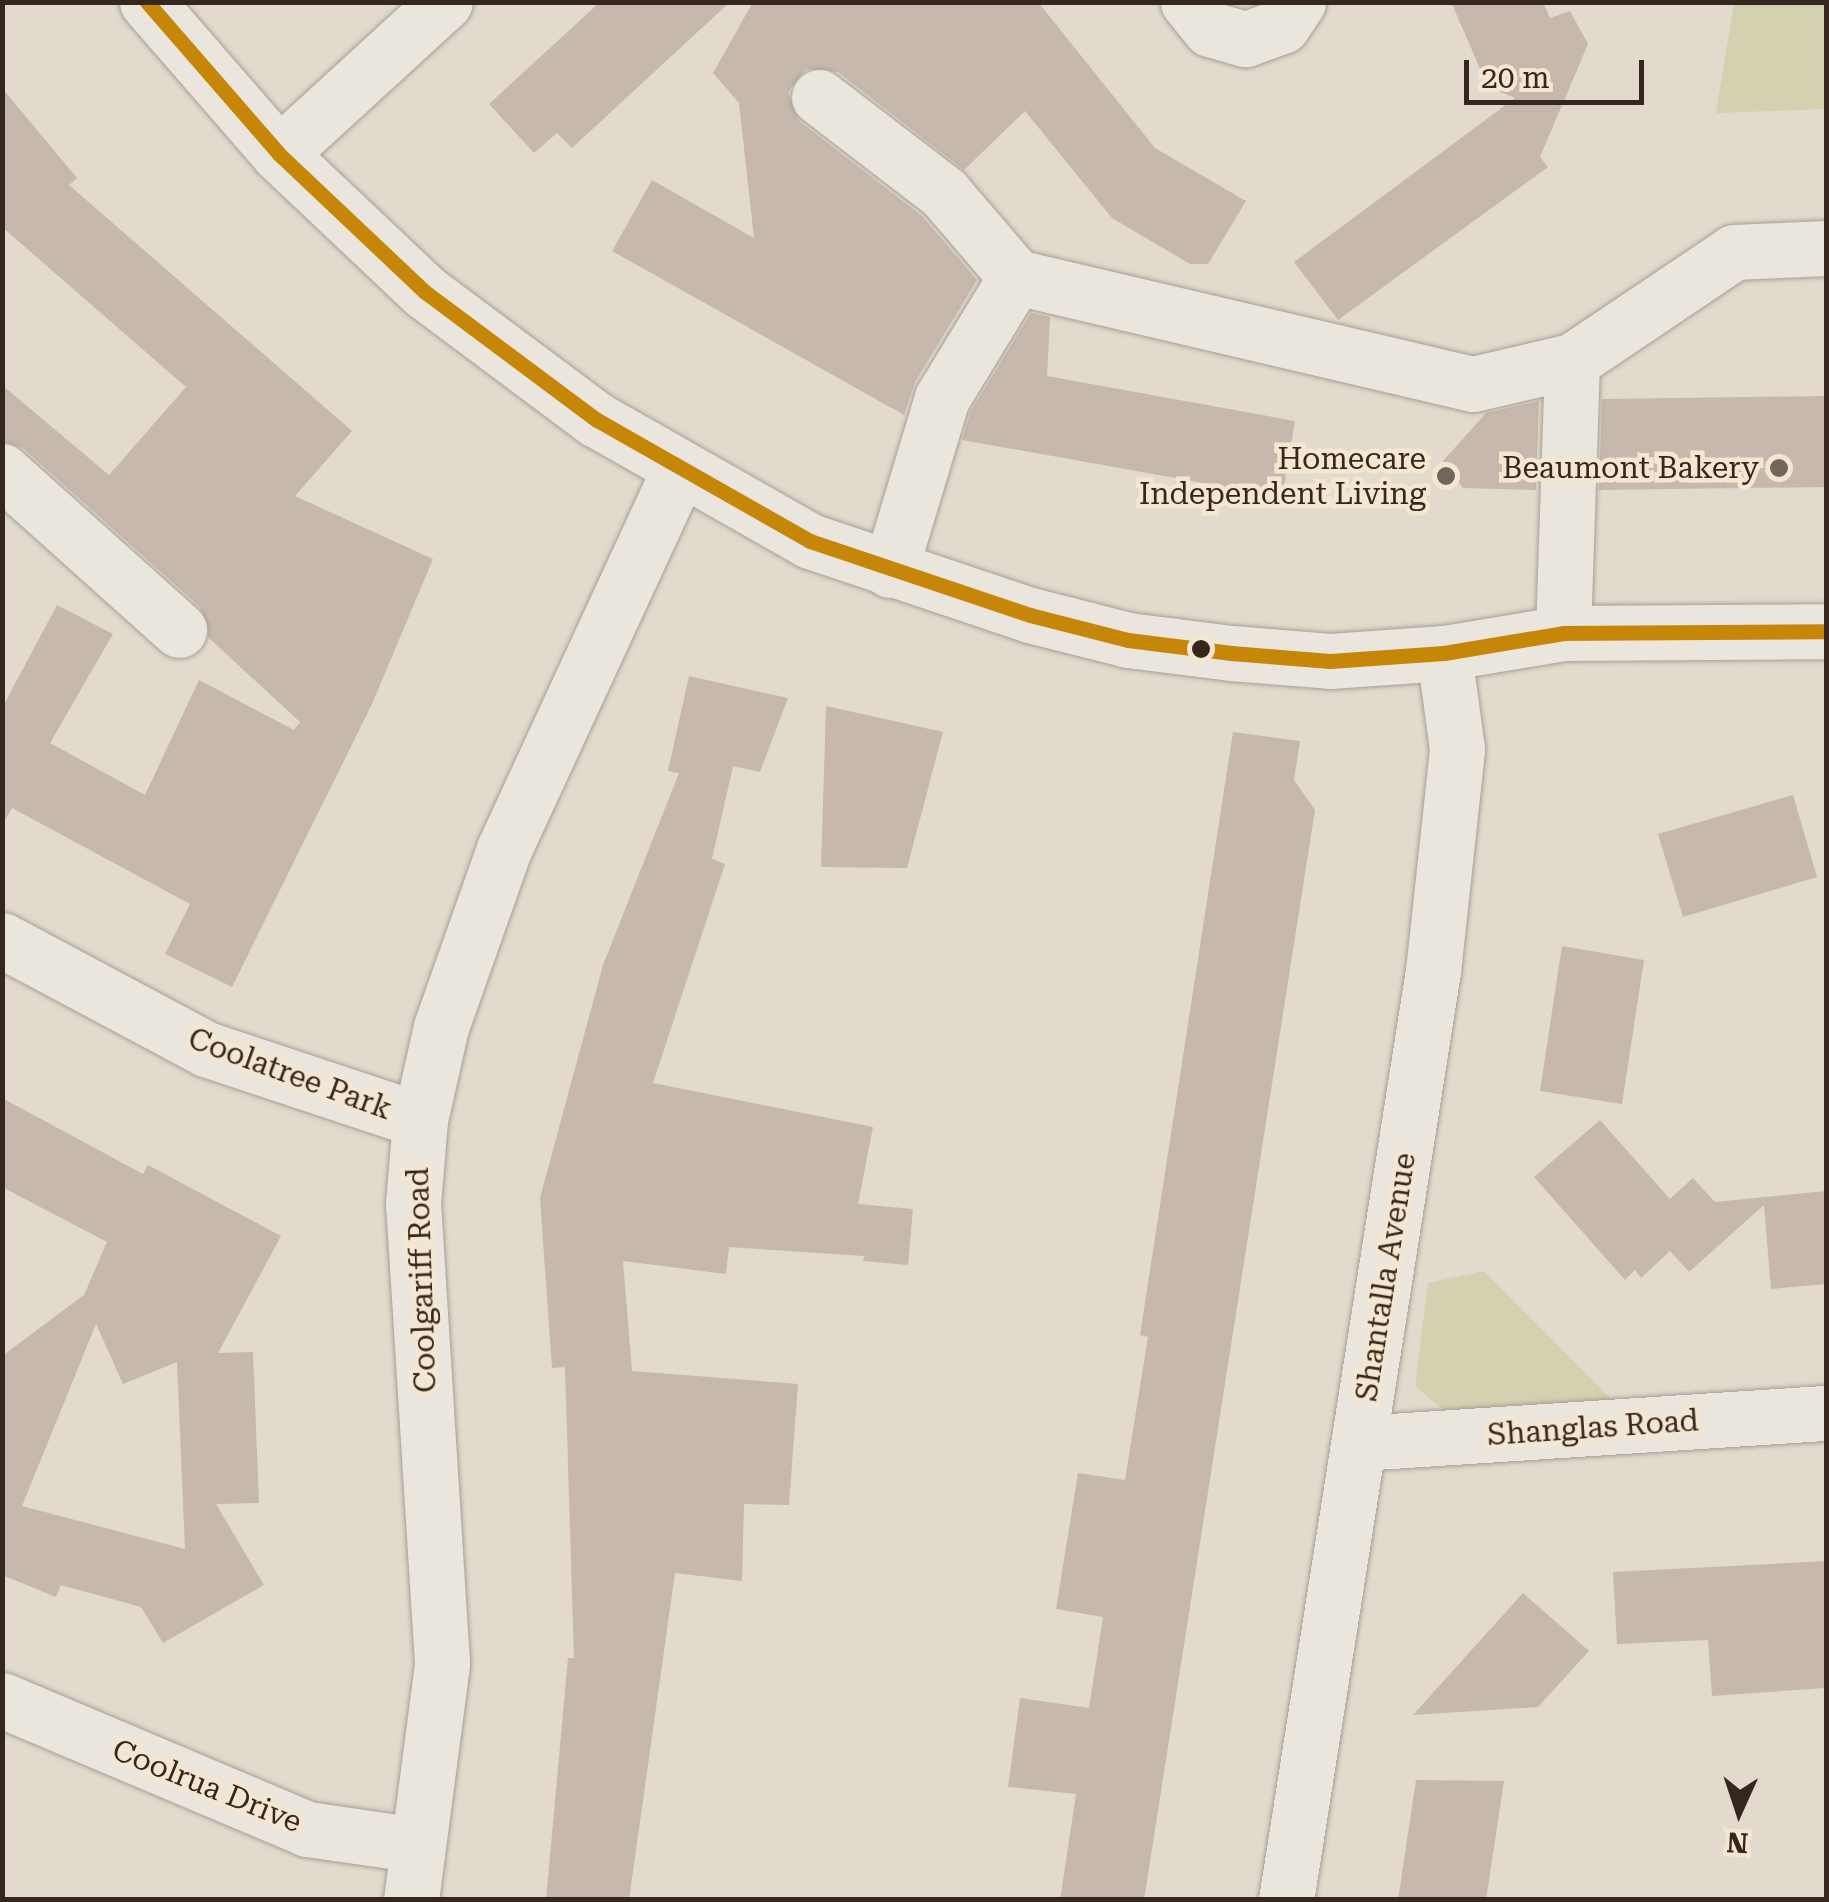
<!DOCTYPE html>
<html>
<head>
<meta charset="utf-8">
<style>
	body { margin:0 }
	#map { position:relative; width:1829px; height:1902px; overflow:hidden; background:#e2dacc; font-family:"Roboto Serif",serif }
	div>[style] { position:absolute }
	.green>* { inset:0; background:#d3d1af }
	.building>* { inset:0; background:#c6b8ad }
	.roads { filter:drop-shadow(0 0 2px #a79f95) drop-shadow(0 0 2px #a79f95) }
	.minor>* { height:55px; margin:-27.5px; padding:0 27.5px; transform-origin:27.5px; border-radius:27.5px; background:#eae5dd }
	.bus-1>* { height:15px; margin:-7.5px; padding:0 7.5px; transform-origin:7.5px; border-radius:7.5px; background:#c68608 }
	.dots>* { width:28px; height:28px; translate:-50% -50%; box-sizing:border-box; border:5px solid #f4e7d1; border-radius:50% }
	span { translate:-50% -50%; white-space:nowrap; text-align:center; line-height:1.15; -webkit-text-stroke:9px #f4e7d1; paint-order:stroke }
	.poi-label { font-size:30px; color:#35271e }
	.right { translate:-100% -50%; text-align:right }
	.street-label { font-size:30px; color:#35271e }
	.frame { position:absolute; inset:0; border:5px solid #35271e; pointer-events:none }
	.north { position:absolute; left:1689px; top:1762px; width:100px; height:100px; -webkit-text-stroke:8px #f4e7d1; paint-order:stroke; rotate:183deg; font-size:28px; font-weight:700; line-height:40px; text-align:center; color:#35271e }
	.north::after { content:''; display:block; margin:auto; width:35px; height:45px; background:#35271e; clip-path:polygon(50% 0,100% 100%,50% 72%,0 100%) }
	.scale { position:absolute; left:1464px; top:60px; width:180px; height:45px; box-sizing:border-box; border:5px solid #35271e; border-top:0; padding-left:12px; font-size:30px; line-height:35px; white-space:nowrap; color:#35271e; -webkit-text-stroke:8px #f4e7d1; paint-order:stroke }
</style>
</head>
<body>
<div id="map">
	<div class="green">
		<i style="clip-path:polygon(1734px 3px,1826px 3px,1826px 109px,1716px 113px)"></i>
		<i style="clip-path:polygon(1484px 1271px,1622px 1410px,1453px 1418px,1415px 1386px,1428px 1283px)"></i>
	</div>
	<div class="building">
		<i style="clip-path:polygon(600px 2px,730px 2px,572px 148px,557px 133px,534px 153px,489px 104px)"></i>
		<i style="clip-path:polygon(753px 2px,1038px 2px,1155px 148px,1246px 201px,1208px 264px,1190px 264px,1112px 218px,1025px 111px,964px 170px,838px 72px,806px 69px,788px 92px,799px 121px,922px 216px,977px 280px,915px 382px,904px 415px,612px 251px,652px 180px,754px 238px,739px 103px,713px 73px)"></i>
		<i style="clip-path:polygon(1451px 2px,1543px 2px,1550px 18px,1570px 11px,1588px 44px,1540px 157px,1548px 167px,1338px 320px,1294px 262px,1515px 98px,1488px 87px)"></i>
		<i style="clip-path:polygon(2px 88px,77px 178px,69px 185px,352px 431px,295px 496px,433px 559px,372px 704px,232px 987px,165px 954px,190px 904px,12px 808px,2px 825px,2px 708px,57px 605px,113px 634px,50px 743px,145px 795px,199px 680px,294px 730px,300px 722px,209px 638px,200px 607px,23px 448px,2px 441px,2px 385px,109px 475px,186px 387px,2px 227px)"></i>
		<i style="clip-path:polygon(1031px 313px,1050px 317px,1047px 376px,1295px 421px,1282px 497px,962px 440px,971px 411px)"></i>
		<i style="clip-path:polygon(1826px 396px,1826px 487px,1599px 490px,1602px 399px)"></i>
		<i style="clip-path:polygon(1539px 401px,1536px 490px,1463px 488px,1443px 461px,1486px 413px)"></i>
		<i style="clip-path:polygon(689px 676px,788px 698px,760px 772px,733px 766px,712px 859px,725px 864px,653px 1083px,873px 1127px,858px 1204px,913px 1209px,908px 1265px,863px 1261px,864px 1256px,729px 1247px,726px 1274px,623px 1261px,632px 1371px,798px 1384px,789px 1505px,744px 1504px,742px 1581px,675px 1573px,629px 1900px,546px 1900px,568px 1658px,574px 1658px,565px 1367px,552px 1368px,540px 1198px,603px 965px,679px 773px,668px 771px)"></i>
		<i style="clip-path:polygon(826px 706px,943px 732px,907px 868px,821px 867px)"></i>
		<i style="clip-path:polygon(1233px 732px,1300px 741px,1294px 780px,1315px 810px,1144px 1900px,1060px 1900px,1076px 1794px,1008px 1787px,1020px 1698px,1089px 1708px,1103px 1617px,1056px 1609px,1078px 1473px,1125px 1480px,1148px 1337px,1140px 1335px)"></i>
		<i style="clip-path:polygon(1793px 795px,1817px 877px,1683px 917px,1658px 834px)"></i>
		<i style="clip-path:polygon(1562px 946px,1644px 960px,1622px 1104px,1540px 1091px)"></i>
		<i style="clip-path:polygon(evenodd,2px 1098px,143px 1174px,148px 1165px,281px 1236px,218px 1353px,253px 1352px,259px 1503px,216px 1504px,264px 1585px,163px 1643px,141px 1607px,61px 1585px,56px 1597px,2px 1575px,2px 1356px,84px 1295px,107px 1242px,2px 1187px,2px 1098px,96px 1324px,123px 1384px,177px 1362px,185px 1549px,22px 1506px,96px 1324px)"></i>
		<i style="clip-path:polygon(1600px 1120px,1670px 1199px,1693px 1178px,1715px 1202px,1826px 1191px,1826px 1284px,1771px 1289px,1764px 1205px,1689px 1272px,1670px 1251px,1641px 1278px,1635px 1270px,1625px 1280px,1534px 1177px)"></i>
		<i style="clip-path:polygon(1826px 1561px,1826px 1688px,1712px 1696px,1708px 1640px,1617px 1644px,1613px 1572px)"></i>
		<i style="clip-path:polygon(1523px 1593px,1589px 1651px,1538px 1707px,1413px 1715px)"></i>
		<i style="clip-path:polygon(1416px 1780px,1504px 1781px,1486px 1900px,1398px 1900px)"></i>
	</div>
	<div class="roads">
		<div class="minor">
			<i style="left:147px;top:2px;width:201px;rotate:49deg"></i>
			<i style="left:279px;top:154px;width:201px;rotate:43.4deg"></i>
			<i style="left:425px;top:292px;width:214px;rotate:36.7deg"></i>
			<i style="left:597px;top:420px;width:245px;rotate:29.6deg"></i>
			<i style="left:810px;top:541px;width:232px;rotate:18.6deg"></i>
			<i style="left:1030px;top:615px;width:101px;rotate:14.3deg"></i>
			<i style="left:1128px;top:640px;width:104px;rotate:7.2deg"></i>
			<i style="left:1231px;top:653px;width:99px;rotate:4.6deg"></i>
			<i style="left:1330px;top:661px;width:114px;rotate:-4deg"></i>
			<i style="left:1444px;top:653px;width:121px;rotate:-9.5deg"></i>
			<i style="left:1563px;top:633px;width:263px;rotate:-0.4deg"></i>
			<i style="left:1188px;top:2px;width:35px;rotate:51deg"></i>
			<i style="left:1210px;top:29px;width:37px;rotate:16deg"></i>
			<i style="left:1246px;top:39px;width:38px;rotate:-20deg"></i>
			<i style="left:1282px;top:26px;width:29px;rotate:-56deg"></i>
			<i style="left:819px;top:97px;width:158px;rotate:37.5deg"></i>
			<i style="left:944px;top:193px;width:111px;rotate:49.4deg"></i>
			<i style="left:1016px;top:277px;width:469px;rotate:13.2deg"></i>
			<i style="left:1473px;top:384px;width:102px;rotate:-13.1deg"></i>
			<i style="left:1572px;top:361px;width:195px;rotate:-33.9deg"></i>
			<i style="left:1734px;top:252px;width:92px;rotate:-2.5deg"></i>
			<i style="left:279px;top:154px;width:225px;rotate:-42.5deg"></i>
			<i style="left:2px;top:471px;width:238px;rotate:41.9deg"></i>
			<i style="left:890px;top:570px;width:180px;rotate:-73.2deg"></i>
			<i style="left:942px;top:398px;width:142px;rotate:-58.6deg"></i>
			<i style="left:1563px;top:633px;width:272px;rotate:-88.1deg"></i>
			<i style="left:2px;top:940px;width:231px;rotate:28.1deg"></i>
			<i style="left:206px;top:1049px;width:225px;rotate:18.4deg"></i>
			<i style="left:1360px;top:1443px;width:467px;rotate:-3.7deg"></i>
			<i style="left:2px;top:1700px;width:331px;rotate:22.9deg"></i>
			<i style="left:307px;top:1829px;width:112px;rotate:8.2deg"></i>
			<i style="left:411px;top:1900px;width:239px;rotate:-82.5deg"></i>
			<i style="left:442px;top:1663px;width:460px;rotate:-93.6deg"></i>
			<i style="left:413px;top:1204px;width:84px;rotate:-85.2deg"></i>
			<i style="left:420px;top:1120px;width:95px;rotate:-77.3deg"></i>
			<i style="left:441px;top:1027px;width:189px;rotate:-70.5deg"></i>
			<i style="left:504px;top:849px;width:417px;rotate:-65.2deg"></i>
			<i style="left:1286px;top:1900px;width:941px;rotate:-81.01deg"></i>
			<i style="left:1433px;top:971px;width:223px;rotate:-83.8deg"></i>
			<i style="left:1457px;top:749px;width:97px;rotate:-97.7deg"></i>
		</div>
	</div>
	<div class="bus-1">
		<i style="left:147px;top:2px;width:201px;rotate:49deg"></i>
		<i style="left:279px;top:154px;width:201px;rotate:43.4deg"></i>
		<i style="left:425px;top:292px;width:214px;rotate:36.7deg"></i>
		<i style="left:597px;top:420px;width:245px;rotate:29.6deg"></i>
		<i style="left:810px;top:541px;width:232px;rotate:18.6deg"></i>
		<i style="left:1030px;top:615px;width:101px;rotate:14.3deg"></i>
		<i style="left:1128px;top:640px;width:104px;rotate:7.2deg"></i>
		<i style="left:1231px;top:653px;width:99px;rotate:4.6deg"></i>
		<i style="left:1330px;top:661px;width:114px;rotate:-4deg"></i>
		<i style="left:1444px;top:653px;width:121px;rotate:-9.5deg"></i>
		<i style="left:1563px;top:633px;width:263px;rotate:-0.4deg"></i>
	</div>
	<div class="dots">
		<i style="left:1779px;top:468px;background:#72665b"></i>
		<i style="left:1446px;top:476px;background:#72665b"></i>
		<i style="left:1201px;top:649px;background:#35271e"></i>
	</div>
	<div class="poi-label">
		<span class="right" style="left:1426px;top:476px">Homecare<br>Independent Living</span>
		<span class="right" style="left:1759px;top:468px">Beaumont Bakery</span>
	</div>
	<div class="street-label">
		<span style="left:290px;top:1074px;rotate:20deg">Coolatree Park</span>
		<span style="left:1386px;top:1277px;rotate:-81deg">Shantalla Avenue</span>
		<span style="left:422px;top:1280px;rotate:-92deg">Coolgariff Road</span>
		<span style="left:1593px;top:1428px;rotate:-4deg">Shanglas Road</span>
		<span style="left:207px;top:1786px;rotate:22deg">Coolrua Drive</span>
	</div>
	<div class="frame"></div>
	<div class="north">N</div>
	<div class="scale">20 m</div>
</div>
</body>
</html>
